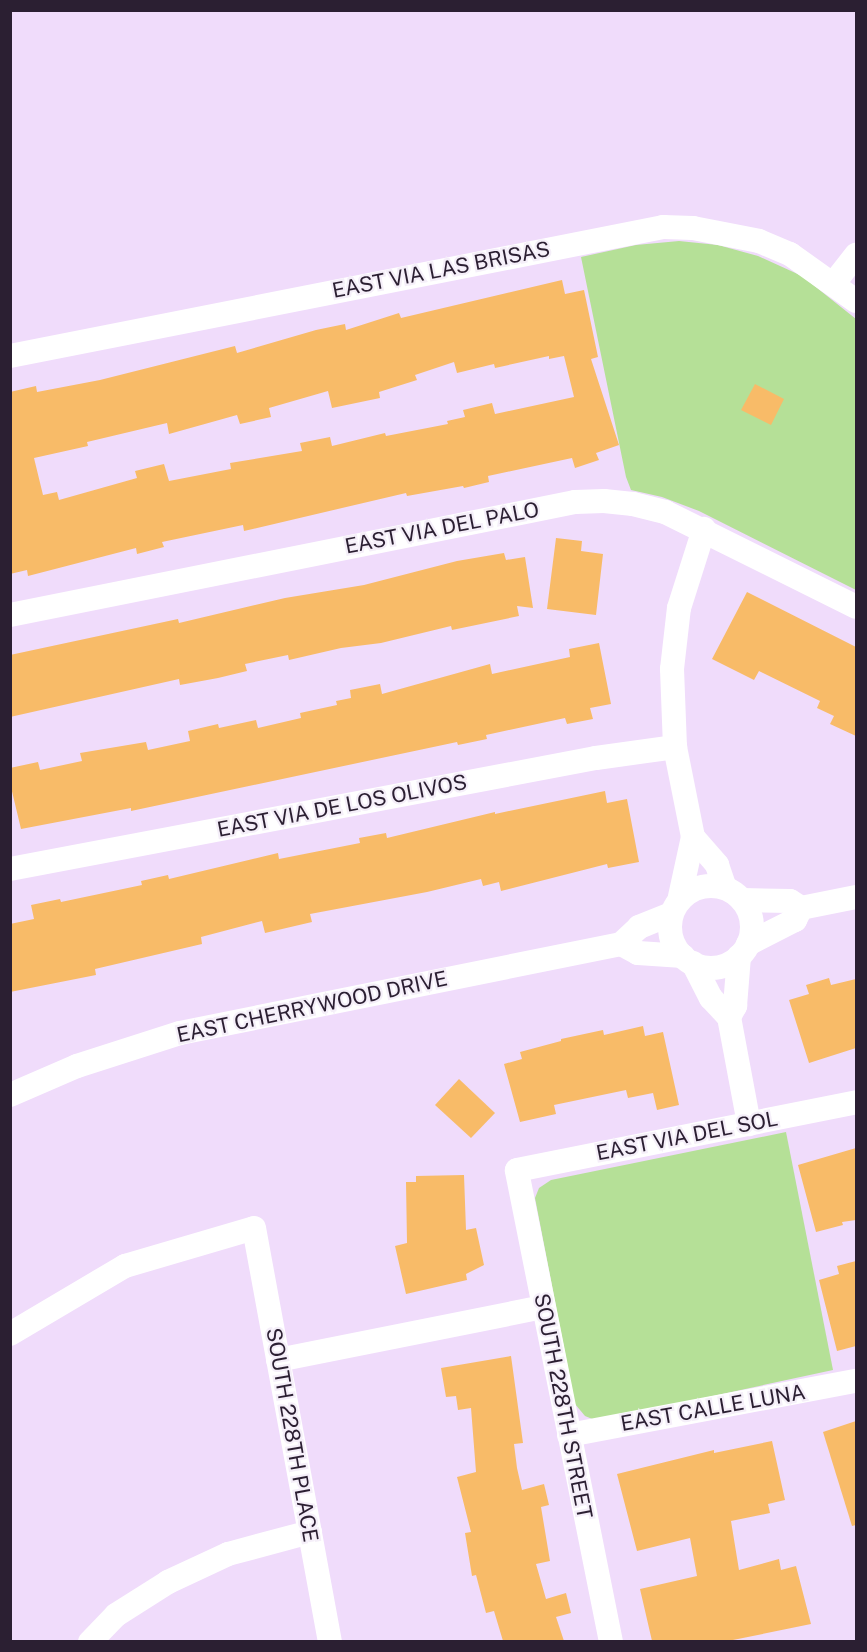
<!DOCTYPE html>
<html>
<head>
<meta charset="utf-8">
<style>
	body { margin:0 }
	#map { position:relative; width:867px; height:1652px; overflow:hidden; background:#f0dcfb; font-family:"Public Sans",sans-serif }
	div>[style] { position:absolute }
	.green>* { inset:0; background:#b5e097 }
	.building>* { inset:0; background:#f8bb68 }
	.minor>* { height:24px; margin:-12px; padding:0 12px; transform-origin:12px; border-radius:12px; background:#fff }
	.minor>.ring { margin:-12px; padding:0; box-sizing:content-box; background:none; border:24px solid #fff; border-radius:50% }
	span { translate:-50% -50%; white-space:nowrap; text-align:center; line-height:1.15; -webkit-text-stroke:4.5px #f5eff9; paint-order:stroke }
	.street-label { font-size:21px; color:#2b1f32 }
	.frame { position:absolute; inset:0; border:12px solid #2b1f32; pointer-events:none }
</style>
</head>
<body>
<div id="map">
	<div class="green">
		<i style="clip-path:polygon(679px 241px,718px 245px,758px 256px,802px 276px,856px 319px,856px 590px,699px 511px,662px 497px,631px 490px,626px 477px,581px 257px,636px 245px)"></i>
		<i style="clip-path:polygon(786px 1132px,833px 1370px,597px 1421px,585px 1416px,575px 1404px,535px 1198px,539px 1188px,551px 1180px)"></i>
	</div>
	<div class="building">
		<i style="clip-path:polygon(evenodd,562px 280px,565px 294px,584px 290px,598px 357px,591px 359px,619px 445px,596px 453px,599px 460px,575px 468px,572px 458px,488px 476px,489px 482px,464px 488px,463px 486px,407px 496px,406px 493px,244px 531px,243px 525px,162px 542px,164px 547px,137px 554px,136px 548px,28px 576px,27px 570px,10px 574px,10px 392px,36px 386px,37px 392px,100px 380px,235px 346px,237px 353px,316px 330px,345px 324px,346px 330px,399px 313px,401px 318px,562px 280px,549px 356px,549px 359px,564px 356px,574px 397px,495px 414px,492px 403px,463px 410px,465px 417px,447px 421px,448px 424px,386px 436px,385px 433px,332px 446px,330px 437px,300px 443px,302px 451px,230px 463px,231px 469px,169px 481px,164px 464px,135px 471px,137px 478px,59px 500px,57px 492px,43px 495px,34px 458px,88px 446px,87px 442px,167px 423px,169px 434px,237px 415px,240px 424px,271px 417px,269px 408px,328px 391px,332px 408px,380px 398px,379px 392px,417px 380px,415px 375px,454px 362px,457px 373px,494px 364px,495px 368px,549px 356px)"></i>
		<i style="clip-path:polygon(755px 384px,784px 399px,771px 425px,741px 410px)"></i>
		<i style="clip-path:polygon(556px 538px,582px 541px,581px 551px,603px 554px,596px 615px,547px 609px)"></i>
		<i style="clip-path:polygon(504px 553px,506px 560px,525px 557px,533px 608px,517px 606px,519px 616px,452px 630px,451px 626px,381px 643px,341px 648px,289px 660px,288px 655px,245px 664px,247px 671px,218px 678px,180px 685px,179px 679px,10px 717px,10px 655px,178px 619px,179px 623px,285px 598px,364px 585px,457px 561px)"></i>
		<i style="clip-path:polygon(747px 592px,856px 647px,856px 736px,830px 724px,834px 716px,817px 708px,820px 701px,759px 671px,754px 680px,712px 659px)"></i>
		<i style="clip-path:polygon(599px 643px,611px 704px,590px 708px,593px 719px,567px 724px,565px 718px,486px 735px,487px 739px,458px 745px,457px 742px,131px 811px,131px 808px,21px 829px,10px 783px,10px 768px,38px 762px,40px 770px,82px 761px,80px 753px,146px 742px,148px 750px,190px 741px,188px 731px,218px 724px,219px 728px,256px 720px,258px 728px,301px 718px,300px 713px,337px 705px,336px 701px,351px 698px,350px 690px,380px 684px,382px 694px,490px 664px,492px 674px,570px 657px,569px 649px)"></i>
		<i style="clip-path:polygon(605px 791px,607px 803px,627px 799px,639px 862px,608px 868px,607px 864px,501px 891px,499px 882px,483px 886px,481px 879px,427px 892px,310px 914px,312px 922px,265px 933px,262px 921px,201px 937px,202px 944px,95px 969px,96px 975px,10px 992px,10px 924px,34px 919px,31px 905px,60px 899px,61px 902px,142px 885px,141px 881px,168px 875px,169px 879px,278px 853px,279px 859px,360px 843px,359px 838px,386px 833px,387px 838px,495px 812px,495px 814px)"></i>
		<i style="clip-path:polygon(829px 978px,831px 985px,856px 979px,856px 1048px,809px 1063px,789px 1000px,809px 994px,806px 985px)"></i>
		<i style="clip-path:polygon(643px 1026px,645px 1036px,663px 1032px,679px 1105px,657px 1110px,653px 1093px,628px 1098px,626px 1090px,554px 1105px,556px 1114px,520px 1122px,504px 1064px,522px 1059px,520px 1052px,561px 1041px,561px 1039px,603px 1030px,604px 1035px)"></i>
		<i style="clip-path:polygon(459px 1079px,495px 1113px,471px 1138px,435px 1105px)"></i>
		<i style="clip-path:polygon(856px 1148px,856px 1220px,842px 1222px,843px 1225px,816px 1232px,798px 1165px)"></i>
		<i style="clip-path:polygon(464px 1175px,466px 1230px,476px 1228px,484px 1265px,466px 1274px,467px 1280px,406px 1294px,395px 1246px,407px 1243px,406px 1182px,416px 1182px,416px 1176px)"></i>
		<i style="clip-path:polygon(856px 1261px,856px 1346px,837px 1351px,819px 1280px,839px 1274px,837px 1266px)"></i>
		<i style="clip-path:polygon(511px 1356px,523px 1443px,514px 1444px,517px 1468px,522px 1490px,544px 1484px,549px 1505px,541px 1507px,550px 1561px,536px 1564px,546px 1599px,566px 1593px,571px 1613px,556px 1617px,564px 1641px,503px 1641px,494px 1611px,486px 1613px,476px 1575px,472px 1576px,465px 1533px,471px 1532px,457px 1477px,476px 1472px,471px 1408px,458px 1410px,456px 1396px,446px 1397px,441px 1368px)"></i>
		<i style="clip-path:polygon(856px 1421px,856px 1525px,852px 1526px,823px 1432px)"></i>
		<i style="clip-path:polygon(772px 1441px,785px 1500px,768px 1504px,770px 1513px,731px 1521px,739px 1570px,779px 1559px,781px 1570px,796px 1566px,811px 1624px,728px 1641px,652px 1641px,640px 1589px,697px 1576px,690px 1538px,637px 1551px,617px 1474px,714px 1450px,714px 1453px)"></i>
	</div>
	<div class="minor">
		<i style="left:834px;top:283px;width:36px;rotate:-52deg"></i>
		<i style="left:10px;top:356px;width:666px;rotate:-11.17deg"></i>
		<i style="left:663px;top:227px;width:30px;rotate:2deg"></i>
		<i style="left:693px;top:228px;width:67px;rotate:11.1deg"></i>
		<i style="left:759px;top:241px;width:34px;rotate:23deg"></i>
		<i style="left:790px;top:254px;width:81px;rotate:35.5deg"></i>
		<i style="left:10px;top:615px;width:576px;rotate:-11.31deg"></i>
		<i style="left:575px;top:502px;width:29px;rotate:-2deg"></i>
		<i style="left:604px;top:501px;width:29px;rotate:6deg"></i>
		<i style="left:633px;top:504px;width:33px;rotate:14deg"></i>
		<i style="left:665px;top:512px;width:213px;rotate:26.4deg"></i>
		<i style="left:693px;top:837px;width:37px;rotate:49deg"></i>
		<i style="left:717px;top:865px;width:24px;rotate:71deg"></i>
		<i style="left:10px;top:869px;width:596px;rotate:-10.73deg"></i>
		<i style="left:596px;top:758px;width:80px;rotate:-7.9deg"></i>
		<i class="ring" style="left:670px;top:886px;width:58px;height:58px"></i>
		<i style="left:742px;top:900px;width:48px;rotate:1.2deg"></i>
		<i style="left:790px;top:901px;width:13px;rotate:32deg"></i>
		<i style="left:801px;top:908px;width:56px;rotate:-11.3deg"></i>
		<i style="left:679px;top:901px;width:66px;rotate:-77.7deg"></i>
		<i style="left:693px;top:837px;width:92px;rotate:-101.3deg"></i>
		<i style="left:675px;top:747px;width:78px;rotate:-92.2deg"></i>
		<i style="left:672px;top:669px;width:61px;rotate:-83.5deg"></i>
		<i style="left:679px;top:608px;width:83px;rotate:-72.4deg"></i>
		<i style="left:621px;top:944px;width:19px;rotate:28deg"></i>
		<i style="left:638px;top:953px;width:45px;rotate:3.8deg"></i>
		<i style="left:621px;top:944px;width:25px;rotate:-43deg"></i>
		<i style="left:639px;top:927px;width:35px;rotate:-22deg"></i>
		<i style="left:748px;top:944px;width:53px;rotate:-27.1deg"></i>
		<i style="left:795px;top:920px;width:13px;rotate:-63deg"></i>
		<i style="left:693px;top:963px;width:39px;rotate:63deg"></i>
		<i style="left:711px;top:998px;width:26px;rotate:47deg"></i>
		<i style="left:729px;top:1017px;width:109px;rotate:79.4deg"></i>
		<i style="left:729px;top:1017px;width:13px;rotate:-61deg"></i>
		<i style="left:735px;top:1006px;width:50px;rotate:-85.4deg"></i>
		<i style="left:10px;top:1095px;width:73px;rotate:-23.4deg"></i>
		<i style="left:77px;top:1066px;width:108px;rotate:-17.8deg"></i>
		<i style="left:180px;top:1033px;width:450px;rotate:-11.4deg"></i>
		<i style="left:10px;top:1334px;width:134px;rotate:-30.6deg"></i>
		<i style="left:125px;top:1266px;width:134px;rotate:-16.4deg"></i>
		<i style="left:254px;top:1228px;width:421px;rotate:79.6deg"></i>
		<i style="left:278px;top:1360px;width:270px;rotate:-11.3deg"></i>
		<i style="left:569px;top:1435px;width:292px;rotate:-10.7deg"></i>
		<i style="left:90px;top:1642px;width:37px;rotate:-46deg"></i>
		<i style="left:116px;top:1615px;width:62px;rotate:-32.4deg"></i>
		<i style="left:168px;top:1582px;width:66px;rotate:-25deg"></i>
		<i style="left:228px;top:1554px;width:85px;rotate:-15deg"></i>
		<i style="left:611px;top:1642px;width:481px;rotate:-101.3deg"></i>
		<i style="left:517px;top:1170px;width:346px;rotate:-11.3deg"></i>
	</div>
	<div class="street-label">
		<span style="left:441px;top:270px;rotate:-11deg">EAST VIA LAS BRISAS</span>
		<span style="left:442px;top:528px;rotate:-11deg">EAST VIA DEL PALO</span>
		<span style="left:342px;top:806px;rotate:-11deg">EAST VIA DE LOS OLIVOS</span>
		<span style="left:312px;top:1007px;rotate:-12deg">EAST CHERRYWOOD DRIVE</span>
		<span style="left:687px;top:1136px;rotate:-11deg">EAST VIA DEL SOL</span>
		<span style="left:563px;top:1406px;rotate:79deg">SOUTH 228TH STREET</span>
		<span style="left:713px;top:1408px;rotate:-10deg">EAST CALLE LUNA</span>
		<span style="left:292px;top:1435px;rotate:80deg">SOUTH 228TH PLACE</span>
	</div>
	<div class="frame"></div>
</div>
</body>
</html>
